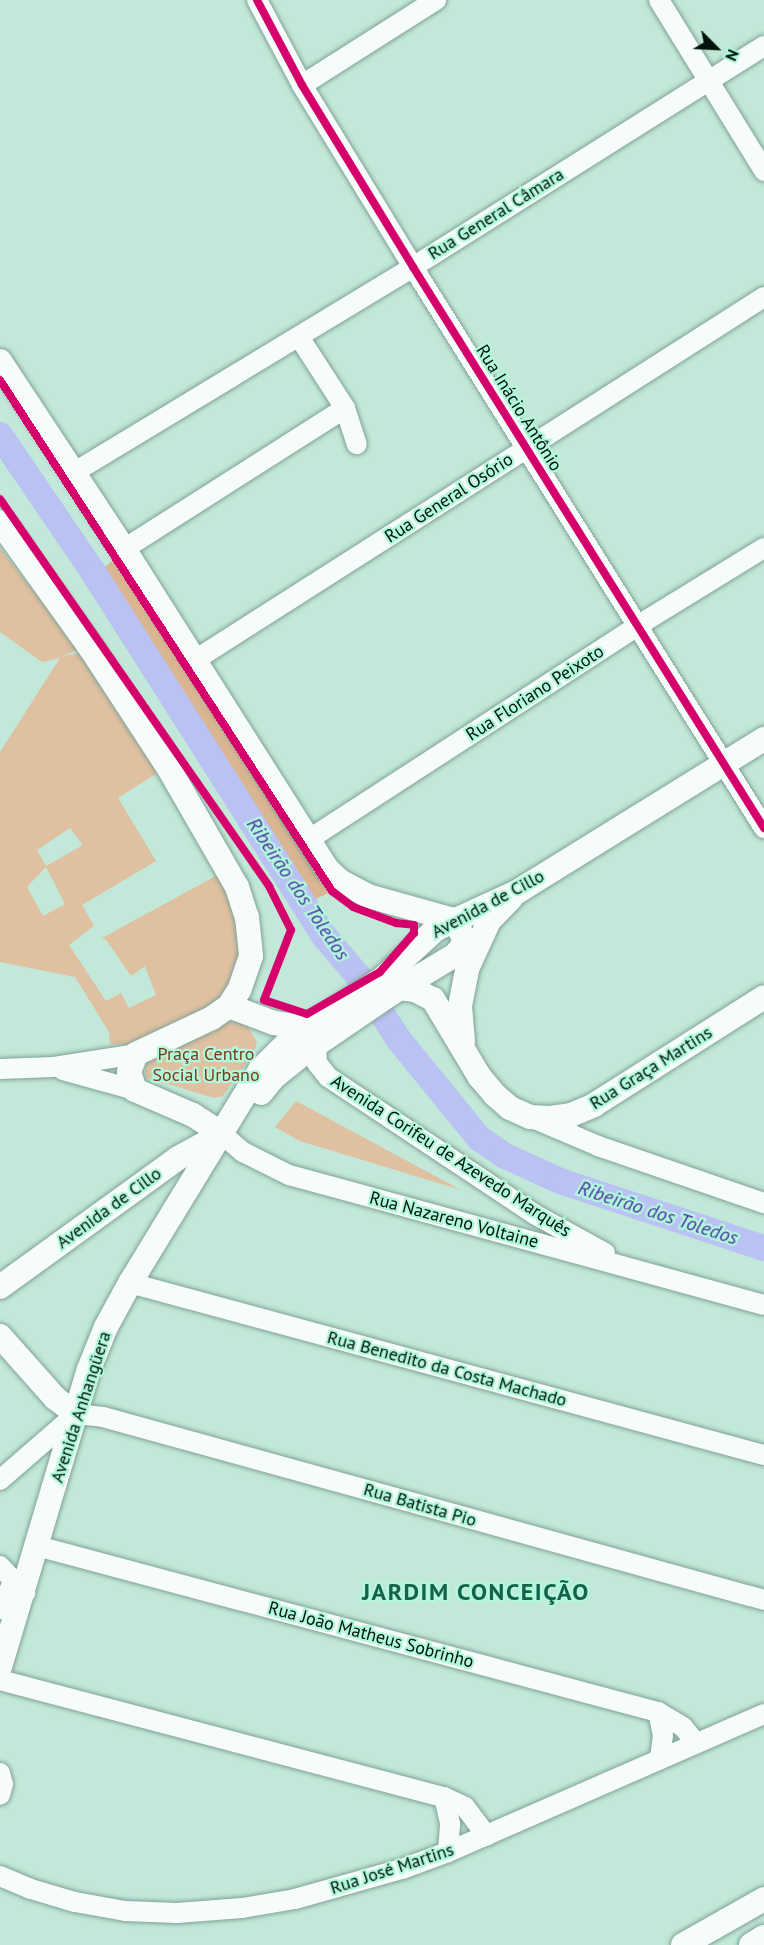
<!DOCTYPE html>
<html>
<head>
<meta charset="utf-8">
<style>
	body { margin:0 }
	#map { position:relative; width:764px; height:1945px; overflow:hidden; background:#c1e8d8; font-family:"PT Sans",sans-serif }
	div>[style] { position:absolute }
	.green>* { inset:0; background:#dfc0a0 }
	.forest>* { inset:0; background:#dab592 }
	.water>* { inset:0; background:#bac1f3 }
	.river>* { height:26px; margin:-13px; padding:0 13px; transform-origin:13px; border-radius:13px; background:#bac1f3 }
	.roads { filter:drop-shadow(0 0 2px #82a195) drop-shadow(0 0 2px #82a195) }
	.minor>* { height:20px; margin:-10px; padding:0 10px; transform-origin:10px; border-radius:10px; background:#f6fcf9 }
	.major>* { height:24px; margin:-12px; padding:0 12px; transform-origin:12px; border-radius:12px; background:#f6fcf9 }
	.cycleway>* { height:8px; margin:-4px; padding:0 4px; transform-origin:4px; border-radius:4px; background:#d6006c }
	span { translate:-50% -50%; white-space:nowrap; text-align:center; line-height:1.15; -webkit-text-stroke:4.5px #b1f8dc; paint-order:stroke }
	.street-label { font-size:18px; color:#00140b }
	.park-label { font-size:18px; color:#793a15 }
	.water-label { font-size:20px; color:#4e35a2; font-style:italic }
	.district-label { font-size:24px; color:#16614a; font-weight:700; letter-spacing:1.5px }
	.north { position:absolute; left:686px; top:18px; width:60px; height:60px; -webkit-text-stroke:4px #b1f8dc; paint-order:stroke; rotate:114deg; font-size:16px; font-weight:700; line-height:24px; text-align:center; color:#00140b }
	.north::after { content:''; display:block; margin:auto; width:21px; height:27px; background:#00140b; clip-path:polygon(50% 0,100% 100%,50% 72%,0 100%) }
</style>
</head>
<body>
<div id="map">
	<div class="green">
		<i style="clip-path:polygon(evenodd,0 548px,79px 649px,63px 656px,88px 652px,162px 770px,118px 798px,156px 861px,82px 905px,94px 926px,69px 945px,106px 1001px,121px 993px,129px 1008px,156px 995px,145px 966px,131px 976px,107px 941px,102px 938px,223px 872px,245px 957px,226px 1000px,138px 1045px,110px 1044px,109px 1032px,75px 977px,0 962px,0 752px,60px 658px,42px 662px,0 632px,0 548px,70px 828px,83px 845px,46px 866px,37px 850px,70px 828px,0 548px,46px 867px,65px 904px,43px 916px,27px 887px,46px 867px)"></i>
		<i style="clip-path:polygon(224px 1021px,246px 1024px,257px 1042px,254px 1052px,223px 1096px,214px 1098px,145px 1077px,146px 1064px)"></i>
		<i style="clip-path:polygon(296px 1101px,461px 1190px,300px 1141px,275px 1127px)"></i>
	</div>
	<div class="forest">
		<i style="clip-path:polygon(116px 558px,332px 891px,306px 904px,95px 575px)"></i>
	</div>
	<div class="water">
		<i style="clip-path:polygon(0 435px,79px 552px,79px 556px,0 448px)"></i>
	</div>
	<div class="river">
		<i style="left:0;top:435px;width:169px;rotate:55.8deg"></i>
		<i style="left:95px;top:575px;width:429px;rotate:57.6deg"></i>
		<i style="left:325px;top:937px;width:51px;rotate:49.8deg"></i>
		<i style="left:358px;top:976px;width:76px;rotate:57.4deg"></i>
		<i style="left:399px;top:1040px;width:127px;rotate:50.8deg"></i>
		<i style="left:479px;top:1138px;width:29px;rotate:35deg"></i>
		<i style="left:503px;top:1155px;width:63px;rotate:24.5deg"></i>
		<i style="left:560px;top:1181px;width:215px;rotate:18.2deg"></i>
	</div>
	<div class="roads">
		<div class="minor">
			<i style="left:257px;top:0;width:96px;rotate:62.1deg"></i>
			<i style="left:302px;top:85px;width:213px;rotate:58.6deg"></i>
			<i style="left:413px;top:267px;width:662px;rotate:57.97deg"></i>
			<i style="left:659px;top:0;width:201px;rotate:58.4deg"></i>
			<i style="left:302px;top:85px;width:159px;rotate:-32.4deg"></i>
			<i style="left:345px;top:408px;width:38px;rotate:72deg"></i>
			<i style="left:73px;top:473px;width:398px;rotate:-31.2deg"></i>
			<i style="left:413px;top:267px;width:415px;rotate:-32.2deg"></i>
			<i style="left:124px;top:549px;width:262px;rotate:-32.5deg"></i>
			<i style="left:345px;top:408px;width:85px;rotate:-122.9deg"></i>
			<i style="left:195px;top:660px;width:675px;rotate:-32.54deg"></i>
			<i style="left:308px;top:840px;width:392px;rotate:-33deg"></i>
			<i style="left:637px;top:626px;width:149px;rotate:-31.6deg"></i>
			<i style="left:316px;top:1045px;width:18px;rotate:87deg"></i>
			<i style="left:317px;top:1063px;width:18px;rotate:52deg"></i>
			<i style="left:328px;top:1077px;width:247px;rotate:33.6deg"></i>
			<i style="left:534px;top:1214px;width:81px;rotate:28.8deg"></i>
			<i style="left:0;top:1069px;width:54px;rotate:-2.1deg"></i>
			<i style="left:54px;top:1067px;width:83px;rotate:-9deg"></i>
			<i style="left:63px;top:1070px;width:75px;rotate:15.5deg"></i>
			<i style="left:535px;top:1119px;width:69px;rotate:23.2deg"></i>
			<i style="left:598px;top:1146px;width:176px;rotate:19deg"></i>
			<i style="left:222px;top:1134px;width:28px;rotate:41deg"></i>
			<i style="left:243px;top:1152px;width:51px;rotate:26.6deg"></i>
			<i style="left:289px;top:1175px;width:492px;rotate:15.3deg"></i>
			<i style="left:130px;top:1283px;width:657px;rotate:15.18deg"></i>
			<i style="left:0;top:1480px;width:101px;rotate:-41deg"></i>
			<i style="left:76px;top:1414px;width:27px;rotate:6deg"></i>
			<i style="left:103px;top:1417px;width:686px;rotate:15.47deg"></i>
			<i style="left:37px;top:1546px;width:643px;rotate:14.97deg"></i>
			<i style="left:658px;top:1712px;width:29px;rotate:31deg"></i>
			<i style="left:683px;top:1727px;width:19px;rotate:51deg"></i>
			<i style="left:0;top:1566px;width:37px;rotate:47deg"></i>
			<i style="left:0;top:1609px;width:30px;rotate:-64deg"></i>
			<i style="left:0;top:1680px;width:459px;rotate:14.8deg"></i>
			<i style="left:444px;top:1797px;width:23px;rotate:25deg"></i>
			<i style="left:465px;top:1807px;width:36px;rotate:53deg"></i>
			<i style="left:658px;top:1712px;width:24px;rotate:78deg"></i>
			<i style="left:663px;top:1735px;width:23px;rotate:97deg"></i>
			<i style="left:0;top:1773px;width:11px;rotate:75deg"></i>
			<i style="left:3px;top:1784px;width:11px;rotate:105deg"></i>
			<i style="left:444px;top:1797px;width:28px;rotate:77deg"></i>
			<i style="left:450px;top:1824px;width:28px;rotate:94deg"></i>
			<i style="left:0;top:1876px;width:34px;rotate:23deg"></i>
			<i style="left:31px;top:1889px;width:46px;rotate:16.5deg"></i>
			<i style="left:75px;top:1902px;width:51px;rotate:10.2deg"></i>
			<i style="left:125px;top:1911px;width:52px;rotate:2.2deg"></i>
			<i style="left:177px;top:1913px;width:65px;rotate:-4.4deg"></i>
			<i style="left:242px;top:1908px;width:54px;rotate:-9.6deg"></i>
			<i style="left:295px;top:1899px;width:111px;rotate:-15.7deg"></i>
			<i style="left:402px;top:1869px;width:49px;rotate:-20.3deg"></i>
			<i style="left:448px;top:1852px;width:345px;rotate:-23.6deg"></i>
		</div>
		<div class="major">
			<i style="left:0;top:361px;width:225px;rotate:56.6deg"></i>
			<i style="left:124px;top:549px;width:379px;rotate:57.6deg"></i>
			<i style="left:327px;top:869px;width:18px;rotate:43deg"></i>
			<i style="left:340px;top:881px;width:32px;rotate:28deg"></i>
			<i style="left:368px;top:896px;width:89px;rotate:15.6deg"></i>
			<i style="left:0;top:522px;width:156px;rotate:54.4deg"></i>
			<i style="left:91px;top:649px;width:141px;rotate:56.9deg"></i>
			<i style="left:168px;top:767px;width:138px;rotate:60.1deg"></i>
			<i style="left:237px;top:887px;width:32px;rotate:72deg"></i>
			<i style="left:247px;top:917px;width:39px;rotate:84deg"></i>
			<i style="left:251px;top:956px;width:36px;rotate:109deg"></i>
			<i style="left:239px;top:990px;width:19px;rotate:122deg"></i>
			<i style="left:229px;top:1006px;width:21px;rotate:145deg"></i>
			<i style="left:212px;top:1018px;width:84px;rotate:154.7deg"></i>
			<i style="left:136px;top:1054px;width:19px;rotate:111deg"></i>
			<i style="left:129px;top:1072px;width:19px;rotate:72deg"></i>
			<i style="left:135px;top:1090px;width:63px;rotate:23.3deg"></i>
			<i style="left:193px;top:1115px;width:35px;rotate:33deg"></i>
			<i style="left:400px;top:988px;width:15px;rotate:8deg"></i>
			<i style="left:415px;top:990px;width:20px;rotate:27deg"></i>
			<i style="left:433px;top:999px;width:90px;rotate:59.1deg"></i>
			<i style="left:479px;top:1076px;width:25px;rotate:50deg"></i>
			<i style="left:495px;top:1095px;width:20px;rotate:41deg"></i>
			<i style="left:510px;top:1108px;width:22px;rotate:24deg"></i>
			<i style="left:530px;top:1117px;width:20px;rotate:3deg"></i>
			<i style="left:550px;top:1118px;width:21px;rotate:-8deg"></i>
			<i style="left:571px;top:1115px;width:25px;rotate:-23deg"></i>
			<i style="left:594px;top:1105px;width:201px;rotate:-32.4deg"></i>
			<i style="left:229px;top:1006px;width:48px;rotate:20.7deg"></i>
			<i style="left:274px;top:1023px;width:35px;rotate:8deg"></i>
			<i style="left:463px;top:1041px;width:35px;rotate:-95deg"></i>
			<i style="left:460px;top:1006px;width:38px;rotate:-79deg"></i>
			<i style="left:467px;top:969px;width:53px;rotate:-65.4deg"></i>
			<i style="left:489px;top:921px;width:32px;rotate:-46deg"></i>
			<i style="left:261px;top:1093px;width:19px;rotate:-51deg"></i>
			<i style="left:273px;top:1078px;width:36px;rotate:-39deg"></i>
			<i style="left:301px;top:1055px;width:110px;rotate:-34.3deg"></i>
			<i style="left:392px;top:993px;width:74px;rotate:-31.1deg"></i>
			<i style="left:455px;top:955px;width:11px;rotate:-49deg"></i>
			<i style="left:462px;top:947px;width:9px;rotate:-77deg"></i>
			<i style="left:464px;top:938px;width:21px;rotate:-119deg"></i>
			<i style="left:0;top:1287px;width:220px;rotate:-35.9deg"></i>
			<i style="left:178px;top:1158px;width:48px;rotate:-28.7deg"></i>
			<i style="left:0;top:1336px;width:83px;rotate:48.4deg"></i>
			<i style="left:55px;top:1398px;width:26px;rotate:37deg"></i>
			<i style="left:0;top:1667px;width:311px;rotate:-73.4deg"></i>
			<i style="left:89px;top:1369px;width:45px;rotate:-68deg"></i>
			<i style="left:106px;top:1327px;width:50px;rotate:-61.4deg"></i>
			<i style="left:130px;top:1283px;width:250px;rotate:-58.6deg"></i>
			<i style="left:260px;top:1070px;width:41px;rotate:-45deg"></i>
			<i style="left:289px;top:1041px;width:113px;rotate:-33.8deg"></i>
			<i style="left:383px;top:978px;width:72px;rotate:-42.8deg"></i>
			<i style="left:436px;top:929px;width:89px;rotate:-24.6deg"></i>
			<i style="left:517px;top:892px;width:291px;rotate:-31.8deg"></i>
			<i style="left:683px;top:1945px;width:93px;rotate:-29.6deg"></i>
			<i style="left:751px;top:1945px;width:15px;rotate:-32deg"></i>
		</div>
	</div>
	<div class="cycleway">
		<i style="left:257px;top:0;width:96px;rotate:62.1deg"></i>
		<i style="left:302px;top:85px;width:213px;rotate:58.6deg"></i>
		<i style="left:413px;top:267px;width:662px;rotate:57.97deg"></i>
		<i style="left:0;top:380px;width:609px;rotate:56.99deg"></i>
		<i style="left:332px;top:891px;width:26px;rotate:37deg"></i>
		<i style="left:353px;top:907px;width:46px;rotate:20.4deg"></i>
		<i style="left:396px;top:923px;width:18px;rotate:6deg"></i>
		<i style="left:414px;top:925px;width:8px;rotate:90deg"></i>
		<i style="left:414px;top:933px;width:52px;rotate:131.1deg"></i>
		<i style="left:380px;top:972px;width:84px;rotate:150.1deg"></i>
		<i style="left:307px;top:1014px;width:45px;rotate:-162deg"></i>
		<i style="left:264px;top:1000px;width:75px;rotate:-68.9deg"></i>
		<i style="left:291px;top:930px;width:49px;rotate:-116.6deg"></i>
		<i style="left:269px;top:886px;width:471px;rotate:-124.8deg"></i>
	</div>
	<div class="street-label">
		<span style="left:496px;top:214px;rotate:-32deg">Rua General Câmara</span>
		<span style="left:519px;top:408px;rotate:58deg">Rua Inácio Antônio</span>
		<span style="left:449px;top:498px;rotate:-33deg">Rua General Osório</span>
		<span style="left:535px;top:693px;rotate:-33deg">Rua Floriano Peixoto</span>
		<span style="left:488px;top:904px;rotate:-28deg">Avenida de Cillo</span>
		<span style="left:651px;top:1068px;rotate:-32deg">Rua Graça Martins</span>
		<span style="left:451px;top:1156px;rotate:33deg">Avenida Corifeu de Azevedo Marquês</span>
		<span style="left:109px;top:1208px;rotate:-36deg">Avenida de Cillo</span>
		<span style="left:454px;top:1220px;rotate:15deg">Rua Nazareno Voltaine</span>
		<span style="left:447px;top:1369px;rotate:15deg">Rua Benedito da Costa Machado</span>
		<span style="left:81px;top:1407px;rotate:-72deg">Avenida Anhangüera</span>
		<span style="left:420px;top:1505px;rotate:16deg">Rua Batista Pio</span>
		<span style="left:371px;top:1635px;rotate:15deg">Rua João Matheus Sobrinho</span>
		<span style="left:392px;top:1869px;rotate:-18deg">Rua José Martins</span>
	</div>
	<div class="park-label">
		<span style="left:206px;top:1065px">Praça Centro<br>Social Urbano</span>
	</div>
	<div class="water-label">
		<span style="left:298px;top:889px;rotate:56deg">Ribeirão dos Toledos</span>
		<span style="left:658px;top:1213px;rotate:18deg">Ribeirão dos Toledos</span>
	</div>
	<div class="district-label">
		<span style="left:476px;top:1592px">JARDIM CONCEIÇÃO</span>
	</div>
	<div class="north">N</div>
</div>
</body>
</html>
